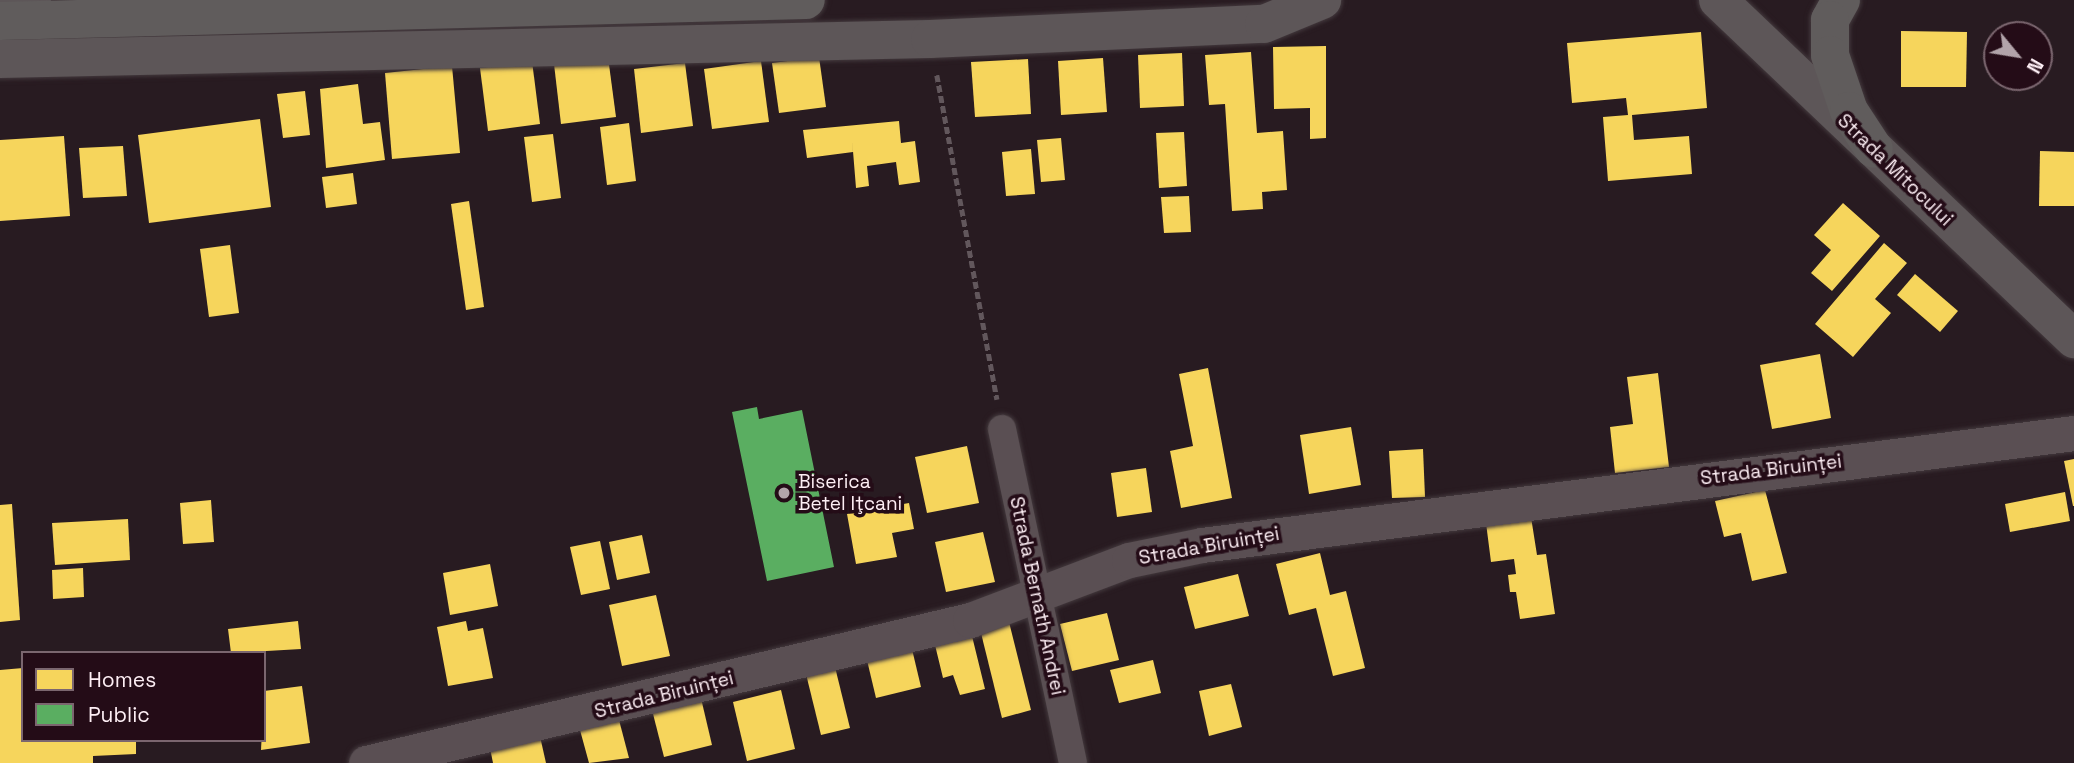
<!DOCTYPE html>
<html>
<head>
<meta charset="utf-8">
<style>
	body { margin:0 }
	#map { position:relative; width:2074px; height:763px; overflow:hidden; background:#281b21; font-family:"Space Grotesk",sans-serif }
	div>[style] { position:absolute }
	.homes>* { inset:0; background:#f6d55c }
	.public>* { inset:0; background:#5aae61 }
	.path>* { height:4.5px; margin-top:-2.25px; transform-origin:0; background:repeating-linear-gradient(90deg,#62575c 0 7px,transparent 0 10.5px) }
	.roads { filter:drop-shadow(0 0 2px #43393d) drop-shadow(0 0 2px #43393d) }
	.minor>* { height:28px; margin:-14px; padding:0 14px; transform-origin:14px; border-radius:14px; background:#5a4f53 }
	.tertiary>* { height:35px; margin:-17.5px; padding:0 17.5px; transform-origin:17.5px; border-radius:17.5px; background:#5a4f53 }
	.secondary>* { height:38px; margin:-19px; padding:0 19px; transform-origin:19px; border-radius:19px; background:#5d5658 }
	.primary>* { height:38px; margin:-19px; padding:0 19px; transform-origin:19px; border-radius:19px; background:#605c5c }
	.dots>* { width:19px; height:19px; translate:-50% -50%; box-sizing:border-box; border:4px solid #240c17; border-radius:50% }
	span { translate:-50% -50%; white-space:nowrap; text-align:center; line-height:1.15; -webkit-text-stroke:7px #240c17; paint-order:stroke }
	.street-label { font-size:19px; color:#fdeef4 }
	.poi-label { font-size:19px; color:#fdeef4 }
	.left { translate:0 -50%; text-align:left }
	.legend { position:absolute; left:21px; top:651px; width:245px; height:91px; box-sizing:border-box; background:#240c17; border:2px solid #7b666f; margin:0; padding:9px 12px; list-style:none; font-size:21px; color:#fdeef4 }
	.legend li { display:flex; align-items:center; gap:14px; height:35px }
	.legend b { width:35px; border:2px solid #7b666f }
	.north { position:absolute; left:1983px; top:21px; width:70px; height:70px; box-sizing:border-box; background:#240c17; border:2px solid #7b666f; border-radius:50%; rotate:120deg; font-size:19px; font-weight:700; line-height:28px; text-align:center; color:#fdeef4 }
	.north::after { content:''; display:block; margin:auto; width:24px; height:32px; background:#b2a4aa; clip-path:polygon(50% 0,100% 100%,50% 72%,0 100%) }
</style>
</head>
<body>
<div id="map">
	<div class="homes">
		<i style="clip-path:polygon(1901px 31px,1967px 32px,1966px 87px,1901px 87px)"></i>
		<i style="clip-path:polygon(1701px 32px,1707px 108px,1632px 115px,1634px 140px,1689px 136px,1692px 174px,1608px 181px,1603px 117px,1628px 115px,1626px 98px,1572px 103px,1567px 43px)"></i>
		<i style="clip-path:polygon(1326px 46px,1326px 138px,1310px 139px,1310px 108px,1274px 109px,1273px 47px)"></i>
		<i style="clip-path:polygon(1251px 52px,1257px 133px,1283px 131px,1287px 190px,1262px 192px,1263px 209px,1232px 211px,1225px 104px,1209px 105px,1205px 55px)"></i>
		<i style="clip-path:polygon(1182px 53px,1184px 106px,1140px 108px,1138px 55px)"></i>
		<i style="clip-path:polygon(608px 57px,616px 117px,561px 124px,554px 64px)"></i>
		<i style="clip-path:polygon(819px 57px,826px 107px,779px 113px,772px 63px)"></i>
		<i style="clip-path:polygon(1103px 58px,1107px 112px,1061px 115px,1058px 61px)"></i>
		<i style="clip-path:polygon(1028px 59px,1031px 114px,975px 117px,971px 62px)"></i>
		<i style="clip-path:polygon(532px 61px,540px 124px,488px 131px,480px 68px)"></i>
		<i style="clip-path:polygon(761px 61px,769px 122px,712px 129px,704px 69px)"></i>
		<i style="clip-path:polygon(685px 63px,693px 126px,641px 133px,634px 69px)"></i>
		<i style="clip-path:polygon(452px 66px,460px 153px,392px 159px,385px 73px)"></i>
		<i style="clip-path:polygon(358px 84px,363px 124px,380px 122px,385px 160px,326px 168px,320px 89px)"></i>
		<i style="clip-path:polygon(305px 91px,310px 135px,283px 138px,277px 94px)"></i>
		<i style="clip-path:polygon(260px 119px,271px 207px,149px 223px,138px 135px)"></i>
		<i style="clip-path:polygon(899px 121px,901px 143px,915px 141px,920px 182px,899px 185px,896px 162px,867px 166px,869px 186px,856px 188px,852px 139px,853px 152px,807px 158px,803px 130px)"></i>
		<i style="clip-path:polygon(629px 123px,636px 181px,607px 185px,600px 127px)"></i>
		<i style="clip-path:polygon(1184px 132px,1187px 186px,1159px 188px,1156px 133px)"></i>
		<i style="clip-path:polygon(553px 134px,561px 198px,532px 202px,524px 137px)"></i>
		<i style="clip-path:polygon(64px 136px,70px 216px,0 221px,0 140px)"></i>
		<i style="clip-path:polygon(1061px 138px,1065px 180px,1041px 182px,1037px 140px)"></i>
		<i style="clip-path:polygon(123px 146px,127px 196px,83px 198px,79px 148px)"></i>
		<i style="clip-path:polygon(1031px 149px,1035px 194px,1006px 196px,1002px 152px)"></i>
		<i style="clip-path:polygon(2040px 151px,2074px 152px,2074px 206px,2039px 206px)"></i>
		<i style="clip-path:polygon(353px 173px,357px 204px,326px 208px,322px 177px)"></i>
		<i style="clip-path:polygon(1189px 196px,1191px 232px,1164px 233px,1161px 197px)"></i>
		<i style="clip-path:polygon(469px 201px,484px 307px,466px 310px,451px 204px)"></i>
		<i style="clip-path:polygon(1843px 203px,1880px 236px,1832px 291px,1811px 273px,1831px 250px,1814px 235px)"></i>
		<i style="clip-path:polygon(1884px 243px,1907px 263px,1875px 299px,1891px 313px,1853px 357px,1815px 324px)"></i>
		<i style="clip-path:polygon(230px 245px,239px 313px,209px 317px,200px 249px)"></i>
		<i style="clip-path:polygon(1915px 274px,1958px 311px,1940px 332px,1897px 295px)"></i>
		<i style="clip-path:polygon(1820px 354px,1831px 418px,1772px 429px,1760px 365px)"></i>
		<i style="clip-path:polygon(1208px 368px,1232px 498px,1181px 508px,1170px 451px,1193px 446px,1179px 374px)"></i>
		<i style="clip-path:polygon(1658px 373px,1669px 467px,1615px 473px,1610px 427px,1633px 424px,1627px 377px)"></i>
		<i style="clip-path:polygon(1351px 427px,1361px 485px,1309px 494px,1300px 435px)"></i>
		<i style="clip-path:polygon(967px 446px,979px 503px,927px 513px,915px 457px)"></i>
		<i style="clip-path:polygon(1423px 449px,1425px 497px,1392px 498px,1389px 451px)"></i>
		<i style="clip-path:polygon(2074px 459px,2074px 506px,2073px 506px,2064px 461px)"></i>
		<i style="clip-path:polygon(1146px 468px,1152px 512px,1117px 517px,1111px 473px)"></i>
		<i style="clip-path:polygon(1765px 490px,1787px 573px,1752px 581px,1741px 533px,1724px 537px,1715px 501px)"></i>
		<i style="clip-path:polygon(2065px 492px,2070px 521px,2010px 532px,2005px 504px)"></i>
		<i style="clip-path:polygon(211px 500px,214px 542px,183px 544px,180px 503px)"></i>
		<i style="clip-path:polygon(909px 503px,914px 529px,892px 533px,897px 557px,856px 564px,847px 514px)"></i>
		<i style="clip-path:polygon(12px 504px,20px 620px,0 622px,0 505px)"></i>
		<i style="clip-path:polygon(1531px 517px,1537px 555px,1546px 554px,1555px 614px,1520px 619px,1516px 592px,1510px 592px,1508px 575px,1516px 574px,1514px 559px,1491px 562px,1486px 523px)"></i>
		<i style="clip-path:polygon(128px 519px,130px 560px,55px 565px,52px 523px)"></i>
		<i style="clip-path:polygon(983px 532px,995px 582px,946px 592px,935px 542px)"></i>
		<i style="clip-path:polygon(642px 535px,650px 573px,617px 580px,609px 542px)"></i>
		<i style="clip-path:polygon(600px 541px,610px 589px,581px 595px,570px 547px)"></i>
		<i style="clip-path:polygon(1320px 553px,1330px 595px,1346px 591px,1365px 668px,1333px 676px,1316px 608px,1289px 615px,1276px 564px)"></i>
		<i style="clip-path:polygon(490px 564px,498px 606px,450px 615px,443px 573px)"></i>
		<i style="clip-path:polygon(83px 568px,84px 597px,53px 599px,52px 570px)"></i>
		<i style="clip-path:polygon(1238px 574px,1249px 616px,1195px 629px,1184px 587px)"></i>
		<i style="clip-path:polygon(656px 595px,670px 656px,622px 666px,609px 605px)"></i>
		<i style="clip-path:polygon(1107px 613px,1119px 660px,1072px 671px,1060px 624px)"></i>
		<i style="clip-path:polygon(298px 621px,301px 649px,231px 653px,228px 629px)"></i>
		<i style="clip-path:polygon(466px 621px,468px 631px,483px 628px,493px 678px,448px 686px,437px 627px)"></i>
		<i style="clip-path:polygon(1009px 622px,1031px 710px,1002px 718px,980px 629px)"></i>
		<i style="clip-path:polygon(972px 636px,985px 689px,960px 695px,953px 675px,943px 678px,935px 645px)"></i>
		<i style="clip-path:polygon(911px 645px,921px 687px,876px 698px,866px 656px)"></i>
		<i style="clip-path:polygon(1153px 660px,1161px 693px,1119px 703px,1110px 670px)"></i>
		<i style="clip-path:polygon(835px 667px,850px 728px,821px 735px,806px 674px)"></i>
		<i style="clip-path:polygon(23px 668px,23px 740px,136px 740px,136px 754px,93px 756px,93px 763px,0 763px,0 670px)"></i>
		<i style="clip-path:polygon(1231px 684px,1242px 727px,1209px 736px,1199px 691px)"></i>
		<i style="clip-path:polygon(302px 686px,310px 743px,261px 750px,264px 691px)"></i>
		<i style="clip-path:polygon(781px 690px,795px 749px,747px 761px,733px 702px)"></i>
		<i style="clip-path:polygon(700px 694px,712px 745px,664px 757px,651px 706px)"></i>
		<i style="clip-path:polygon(619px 720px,629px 758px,589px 763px,580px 730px)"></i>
		<i style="clip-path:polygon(539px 732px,546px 763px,493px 763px,489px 743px)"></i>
	</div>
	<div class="public">
		<i style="clip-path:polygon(757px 407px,759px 419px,802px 410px,834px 567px,767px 581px,732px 412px)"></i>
	</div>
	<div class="path">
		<i style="left:937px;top:75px;width:330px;rotate:79.5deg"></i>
	</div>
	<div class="roads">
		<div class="minor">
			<i style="left:1002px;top:429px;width:341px;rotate:78deg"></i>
		</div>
		<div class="tertiary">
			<i style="left:366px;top:763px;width:621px;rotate:-13.32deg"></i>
			<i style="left:970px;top:620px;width:170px;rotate:-20.7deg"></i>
			<i style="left:1129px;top:560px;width:75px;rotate:-11.6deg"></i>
			<i style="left:1202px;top:545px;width:879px;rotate:-7.32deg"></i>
		</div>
		<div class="secondary">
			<i style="left:1718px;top:0;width:492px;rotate:43.6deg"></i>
			<i style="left:0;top:1px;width:32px;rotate:-2deg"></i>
			<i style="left:0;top:59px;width:930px;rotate:-1.23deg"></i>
			<i style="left:930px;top:39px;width:334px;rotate:-2.6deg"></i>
			<i style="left:1264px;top:24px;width:63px;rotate:-22.5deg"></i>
		</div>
		<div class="primary">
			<i style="left:1841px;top:0;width:23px;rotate:119deg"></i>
			<i style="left:1830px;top:20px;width:35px;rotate:90deg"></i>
			<i style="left:1830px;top:55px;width:59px;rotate:71.3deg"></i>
			<i style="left:1849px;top:111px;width:45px;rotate:56.7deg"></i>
			<i style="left:0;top:21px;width:806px;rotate:-1.49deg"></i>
		</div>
	</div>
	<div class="dots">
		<i style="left:784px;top:493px;background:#b2a4aa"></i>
	</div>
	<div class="street-label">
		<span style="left:1895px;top:170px;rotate:44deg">Strada Mitocului</span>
		<span style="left:1771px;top:470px;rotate:-7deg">Strada Biruinței</span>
		<span style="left:1209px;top:546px;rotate:-10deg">Strada Biruinței</span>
		<span style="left:1037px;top:596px;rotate:78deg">Strada Bernath Andrei</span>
		<span style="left:664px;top:695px;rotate:-14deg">Strada Biruinței</span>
	</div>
	<div class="poi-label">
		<span class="left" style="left:798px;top:493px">Biserica<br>Betel Iţcani</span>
	</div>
	<ul class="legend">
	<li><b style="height:19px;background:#f6d55c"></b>Homes</li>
	<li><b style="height:19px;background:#5aae61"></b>Public</li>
	</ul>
	<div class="north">N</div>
</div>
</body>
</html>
